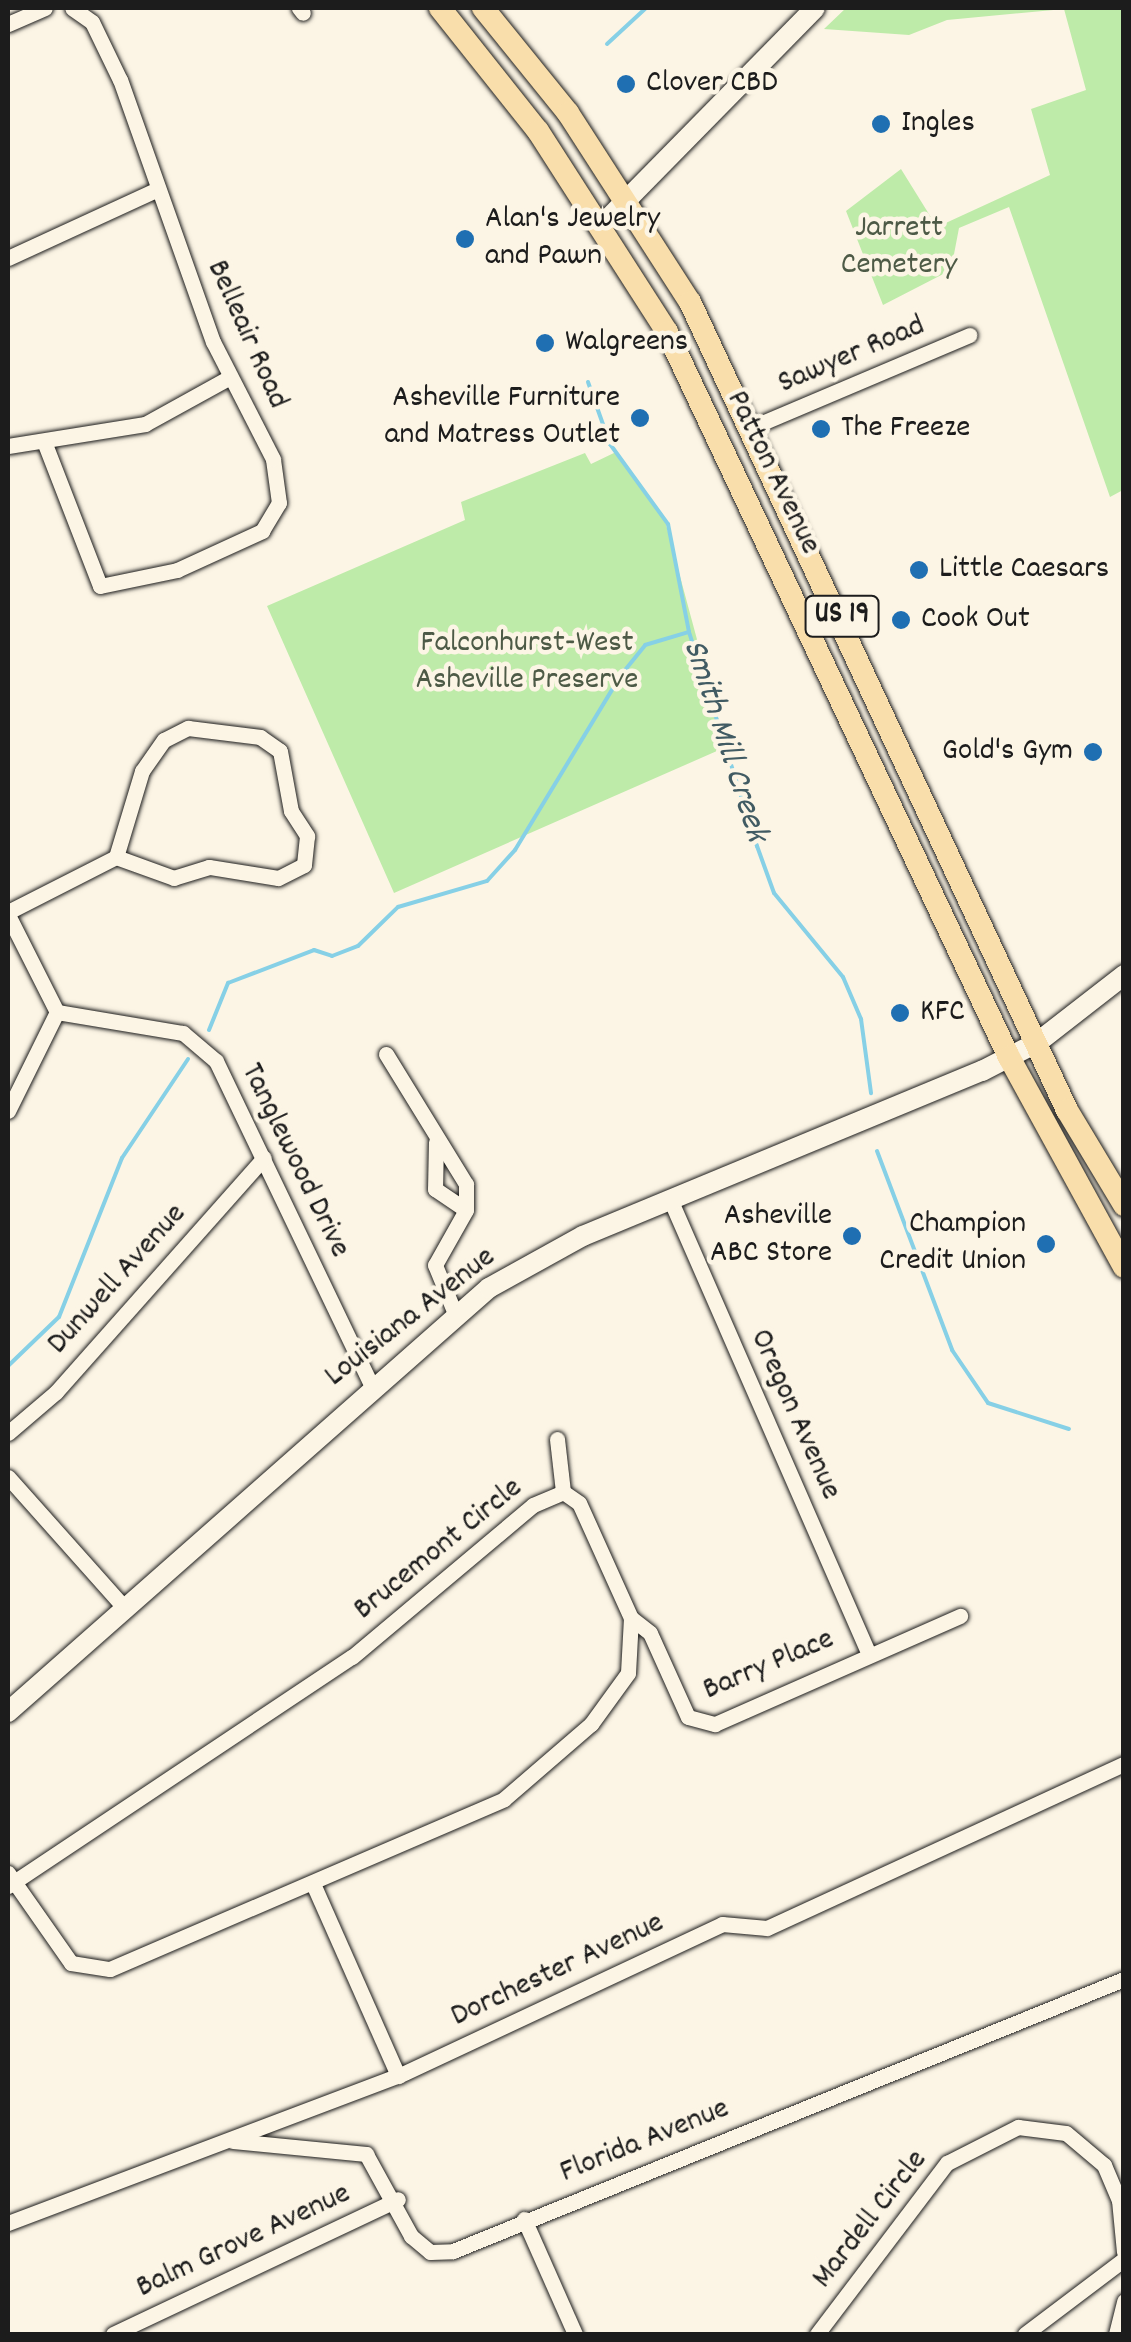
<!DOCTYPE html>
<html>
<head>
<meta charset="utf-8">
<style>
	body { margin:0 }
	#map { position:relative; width:1131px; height:2342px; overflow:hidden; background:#fcf5e5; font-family:Dekko,sans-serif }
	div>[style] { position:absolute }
	.green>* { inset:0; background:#beeba9 }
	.stream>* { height:4px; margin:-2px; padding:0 2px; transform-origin:2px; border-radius:2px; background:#86d0e6 }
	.roads { filter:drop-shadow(0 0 2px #1c1c1c) drop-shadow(0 0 2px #1c1c1c) }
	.street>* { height:15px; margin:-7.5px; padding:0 7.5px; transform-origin:7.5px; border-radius:7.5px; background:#fcf5e5 }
	.secondary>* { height:20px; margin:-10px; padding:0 10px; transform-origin:10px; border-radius:10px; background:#fcf5e5 }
	.primary>* { height:22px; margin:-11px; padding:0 11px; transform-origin:11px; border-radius:11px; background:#f9deab }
	.dots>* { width:28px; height:28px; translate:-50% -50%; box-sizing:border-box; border:5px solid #fcf5e5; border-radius:50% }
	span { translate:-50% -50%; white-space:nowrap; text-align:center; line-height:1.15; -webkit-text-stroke:9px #fcf5e5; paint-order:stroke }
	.shield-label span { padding:2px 8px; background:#fcf5e5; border:2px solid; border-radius:8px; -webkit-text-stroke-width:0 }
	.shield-label { font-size:30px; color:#1c1c1c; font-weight:700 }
	.poi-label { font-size:32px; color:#1c1c1c }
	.left { translate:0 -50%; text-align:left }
	.right { translate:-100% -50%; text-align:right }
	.park-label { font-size:32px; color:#4d5a46 }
	.street-label { font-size:32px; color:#1c1c1c }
	.water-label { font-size:35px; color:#415b63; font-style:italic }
	.frame { position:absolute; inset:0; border:10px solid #1c1c1c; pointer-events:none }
</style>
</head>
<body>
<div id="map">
	<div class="green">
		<i style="clip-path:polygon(846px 8px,1123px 8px,1123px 490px,1110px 497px,1009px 207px,959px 228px,951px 270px,883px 305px,846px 211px,901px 169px,937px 227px,1050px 175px,1031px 109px,1086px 90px,1064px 9px,947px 20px,909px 35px,824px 29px)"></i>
		<i style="clip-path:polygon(616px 452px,664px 517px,726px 747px,394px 893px,267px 606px,465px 520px,461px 502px,585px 453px,591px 464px)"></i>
	</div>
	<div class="stream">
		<i style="left:607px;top:44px;width:53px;rotate:-42.7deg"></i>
		<i style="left:588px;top:382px;width:66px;rotate:70.5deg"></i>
		<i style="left:610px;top:444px;width:99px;rotate:54.1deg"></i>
		<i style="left:668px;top:524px;width:110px;rotate:79deg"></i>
		<i style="left:689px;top:632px;width:225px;rotate:72.4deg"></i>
		<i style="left:757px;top:846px;width:50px;rotate:70.1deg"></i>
		<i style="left:774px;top:893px;width:109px;rotate:50.6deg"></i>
		<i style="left:843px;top:977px;width:46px;rotate:66.8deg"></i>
		<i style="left:861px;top:1019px;width:75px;rotate:82.3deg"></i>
		<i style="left:209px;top:1030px;width:51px;rotate:-68deg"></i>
		<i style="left:228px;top:983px;width:92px;rotate:-21deg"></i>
		<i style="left:314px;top:950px;width:19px;rotate:18deg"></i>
		<i style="left:332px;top:956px;width:28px;rotate:-21deg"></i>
		<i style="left:358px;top:946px;width:56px;rotate:-44.3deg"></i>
		<i style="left:398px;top:907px;width:93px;rotate:-16.3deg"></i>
		<i style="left:487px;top:881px;width:42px;rotate:-47.9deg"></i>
		<i style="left:515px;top:850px;width:205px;rotate:-58.8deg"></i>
		<i style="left:621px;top:675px;width:38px;rotate:-51deg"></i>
		<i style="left:645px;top:645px;width:46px;rotate:-16.5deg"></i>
		<i style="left:877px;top:1151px;width:213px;rotate:69.3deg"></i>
		<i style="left:952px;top:1350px;width:64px;rotate:55.8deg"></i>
		<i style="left:988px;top:1403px;width:85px;rotate:17.8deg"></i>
		<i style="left:8px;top:1366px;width:71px;rotate:-43.9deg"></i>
		<i style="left:59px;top:1317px;width:171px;rotate:-68.4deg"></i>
		<i style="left:122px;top:1158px;width:119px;rotate:-56.3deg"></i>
	</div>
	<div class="roads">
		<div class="street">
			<i style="left:299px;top:8px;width:6px;rotate:51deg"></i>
			<i style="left:8px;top:24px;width:40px;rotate:-23.4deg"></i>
			<i style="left:8px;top:258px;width:165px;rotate:-24.7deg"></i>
			<i style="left:755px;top:426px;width:233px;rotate:-23deg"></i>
			<i style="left:45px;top:444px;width:152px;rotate:68.8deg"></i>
			<i style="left:100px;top:586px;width:79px;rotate:-11.7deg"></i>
			<i style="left:177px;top:570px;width:94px;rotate:-24.6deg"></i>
			<i style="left:262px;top:531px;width:33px;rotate:-59deg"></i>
			<i style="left:279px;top:503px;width:44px;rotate:-97.8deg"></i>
			<i style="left:273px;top:459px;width:131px;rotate:-117.1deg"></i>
			<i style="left:213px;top:342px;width:278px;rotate:-109.5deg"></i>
			<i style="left:120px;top:80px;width:64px;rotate:-115.8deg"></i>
			<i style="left:92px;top:22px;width:24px;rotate:-145deg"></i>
			<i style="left:8px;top:446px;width:139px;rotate:-9.1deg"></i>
			<i style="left:145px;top:424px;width:97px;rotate:-28.9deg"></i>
			<i style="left:8px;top:912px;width:121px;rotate:-27deg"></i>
			<i style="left:116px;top:857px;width:90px;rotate:-73.2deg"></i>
			<i style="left:142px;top:771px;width:38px;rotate:-55deg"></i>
			<i style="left:164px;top:740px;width:27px;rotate:-27deg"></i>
			<i style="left:188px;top:728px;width:73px;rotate:7.1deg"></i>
			<i style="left:260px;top:737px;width:24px;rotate:35deg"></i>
			<i style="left:280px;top:751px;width:61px;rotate:79.6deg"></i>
			<i style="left:291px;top:811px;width:30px;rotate:57deg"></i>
			<i style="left:307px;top:836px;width:29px;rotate:96deg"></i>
			<i style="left:304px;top:865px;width:29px;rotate:153deg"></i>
			<i style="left:278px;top:878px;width:70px;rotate:-170.9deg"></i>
			<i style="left:209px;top:867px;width:37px;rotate:163deg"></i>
			<i style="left:174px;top:878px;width:62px;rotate:-160.1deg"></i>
			<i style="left:8px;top:915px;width:109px;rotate:63.2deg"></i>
			<i style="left:57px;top:1012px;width:128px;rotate:9.5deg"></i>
			<i style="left:183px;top:1033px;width:43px;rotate:40.3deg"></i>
			<i style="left:216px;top:1061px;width:359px;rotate:64.4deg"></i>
			<i style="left:386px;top:1054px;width:153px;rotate:58.4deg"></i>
			<i style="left:466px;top:1184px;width:26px;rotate:90deg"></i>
			<i style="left:466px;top:1210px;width:63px;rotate:119.4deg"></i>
			<i style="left:435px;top:1265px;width:55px;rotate:67.6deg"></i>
			<i style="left:8px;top:1111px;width:110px;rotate:-63.7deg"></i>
			<i style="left:436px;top:1142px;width:47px;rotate:91.2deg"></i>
			<i style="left:435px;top:1189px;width:37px;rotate:34deg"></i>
			<i style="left:670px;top:1199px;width:495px;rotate:66.4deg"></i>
			<i style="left:8px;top:1433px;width:63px;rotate:-40.5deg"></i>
			<i style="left:56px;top:1392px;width:313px;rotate:-48.4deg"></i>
			<i style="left:557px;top:1439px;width:53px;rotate:83.5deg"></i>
			<i style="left:8px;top:1477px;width:171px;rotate:48.3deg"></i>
			<i style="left:631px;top:1618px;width:24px;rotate:38deg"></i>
			<i style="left:650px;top:1633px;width:92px;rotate:65.7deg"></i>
			<i style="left:688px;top:1717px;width:28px;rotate:15deg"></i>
			<i style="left:715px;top:1724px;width:268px;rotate:-23.8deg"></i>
			<i style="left:8px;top:1873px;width:110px;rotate:55deg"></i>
			<i style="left:71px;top:1963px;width:39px;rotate:9deg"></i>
			<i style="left:110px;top:1969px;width:429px;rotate:-23.3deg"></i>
			<i style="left:504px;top:1799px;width:115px;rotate:-40.8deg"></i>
			<i style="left:591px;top:1724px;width:63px;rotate:-54deg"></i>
			<i style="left:628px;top:1673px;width:55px;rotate:-86.9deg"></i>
			<i style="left:631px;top:1618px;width:126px;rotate:-114.3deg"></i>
			<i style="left:579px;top:1503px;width:19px;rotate:-145deg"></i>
			<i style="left:8px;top:1886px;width:413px;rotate:-33.7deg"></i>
			<i style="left:352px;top:1657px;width:236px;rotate:-40deg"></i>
			<i style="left:533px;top:1505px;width:33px;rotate:-23deg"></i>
			<i style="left:314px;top:1886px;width:208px;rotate:66.1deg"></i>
			<i style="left:233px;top:2141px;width:134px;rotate:5.6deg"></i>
			<i style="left:366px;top:2154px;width:94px;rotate:61.2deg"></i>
			<i style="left:411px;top:2236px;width:25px;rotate:40deg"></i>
			<i style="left:430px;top:2252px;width:23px;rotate:-2deg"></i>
			<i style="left:453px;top:2251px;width:724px;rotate:-22.07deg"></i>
			<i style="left:524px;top:2219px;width:126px;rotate:66.1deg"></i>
			<i style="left:8px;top:2223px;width:417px;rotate:-20.7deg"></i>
			<i style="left:398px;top:2076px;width:358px;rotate:-25.1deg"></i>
			<i style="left:722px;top:1924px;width:45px;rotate:5.1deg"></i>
			<i style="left:767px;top:1928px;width:393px;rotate:-24.7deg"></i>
			<i style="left:113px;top:2334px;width:315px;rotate:-25.3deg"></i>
			<i style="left:817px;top:2334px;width:215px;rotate:-52.8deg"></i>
			<i style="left:947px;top:2163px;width:80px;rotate:-26.9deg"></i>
			<i style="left:1018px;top:2127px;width:48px;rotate:7.1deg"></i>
			<i style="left:1066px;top:2133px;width:50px;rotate:40.1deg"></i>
			<i style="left:1104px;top:2165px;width:38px;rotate:67deg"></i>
			<i style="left:1119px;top:2200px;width:52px;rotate:84.5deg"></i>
			<i style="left:1025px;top:2334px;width:124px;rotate:-37.1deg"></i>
			<i style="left:1116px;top:2334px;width:34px;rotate:-76deg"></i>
		</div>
		<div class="secondary">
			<i style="left:601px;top:226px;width:305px;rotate:-45.5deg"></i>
			<i style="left:8px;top:1712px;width:641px;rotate:-41.4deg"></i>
			<i style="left:489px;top:1288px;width:107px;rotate:-29deg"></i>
			<i style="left:583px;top:1236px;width:432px;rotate:-22.5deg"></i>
			<i style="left:982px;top:1071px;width:63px;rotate:-27.4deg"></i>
			<i style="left:1038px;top:1042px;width:109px;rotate:-37.9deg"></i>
		</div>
		<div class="primary">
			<i style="left:440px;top:8px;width:157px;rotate:51.5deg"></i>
			<i style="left:538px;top:131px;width:239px;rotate:57.3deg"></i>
			<i style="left:667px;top:332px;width:802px;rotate:64.75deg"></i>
			<i style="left:1009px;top:1057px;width:239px;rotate:61.3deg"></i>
			<i style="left:483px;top:8px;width:135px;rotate:51deg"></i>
			<i style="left:568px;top:113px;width:225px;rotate:57.2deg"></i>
			<i style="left:690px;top:302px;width:892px;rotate:64.99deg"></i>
			<i style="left:1067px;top:1110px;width:111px;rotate:59deg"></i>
		</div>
	</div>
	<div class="dots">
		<i style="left:626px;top:84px;background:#1f6fb2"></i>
		<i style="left:881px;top:124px;background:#1f6fb2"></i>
		<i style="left:465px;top:239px;background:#1f6fb2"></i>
		<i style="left:545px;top:343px;background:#1f6fb2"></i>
		<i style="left:640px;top:418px;background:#1f6fb2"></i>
		<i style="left:821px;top:429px;background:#1f6fb2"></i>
		<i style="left:919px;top:570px;background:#1f6fb2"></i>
		<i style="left:901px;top:620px;background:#1f6fb2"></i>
		<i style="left:1093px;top:752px;background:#1f6fb2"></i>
		<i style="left:900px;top:1013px;background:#1f6fb2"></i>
		<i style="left:852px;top:1236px;background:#1f6fb2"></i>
		<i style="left:1046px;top:1244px;background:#1f6fb2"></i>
	</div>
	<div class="shield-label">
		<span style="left:842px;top:616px">US 19</span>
	</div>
	<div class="poi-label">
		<span class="left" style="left:646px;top:84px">Clover CBD</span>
		<span class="left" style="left:901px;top:124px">Ingles</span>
		<span class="left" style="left:485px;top:239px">Alan's Jewelry<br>and Pawn</span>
		<span class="left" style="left:565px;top:343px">Walgreens</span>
		<span class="right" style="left:620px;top:418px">Asheville Furniture<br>and Matress Outlet</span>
		<span class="left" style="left:841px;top:429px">The Freeze</span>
		<span class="left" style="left:939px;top:570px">Little Caesars</span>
		<span class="left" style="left:921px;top:620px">Cook Out</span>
		<span class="right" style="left:1073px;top:752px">Gold's Gym</span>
		<span class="left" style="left:920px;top:1013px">KFC</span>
		<span class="right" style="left:832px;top:1236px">Asheville<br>ABC Store</span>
		<span class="right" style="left:1026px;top:1244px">Champion<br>Credit Union</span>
	</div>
	<div class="park-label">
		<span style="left:899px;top:248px">Jarrett<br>Cemetery</span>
		<span style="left:527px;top:663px">Falconhurst-West<br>Asheville Preserve</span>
	</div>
	<div class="street-label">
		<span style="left:246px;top:335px;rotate:66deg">Belleair Road</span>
		<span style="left:852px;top:356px;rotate:-23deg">Sawyer Road</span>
		<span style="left:772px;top:473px;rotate:64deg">Patton Avenue</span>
		<span style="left:294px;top:1161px;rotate:64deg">Tanglewood Drive</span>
		<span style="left:118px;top:1280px;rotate:-48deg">Dunwell Avenue</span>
		<span style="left:411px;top:1318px;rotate:-38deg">Louisiana Avenue</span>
		<span style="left:794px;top:1415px;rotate:66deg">Oregon Avenue</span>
		<span style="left:439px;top:1550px;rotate:-39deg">Brucemont Circle</span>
		<span style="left:769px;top:1666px;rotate:-23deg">Barry Place</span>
		<span style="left:558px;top:1971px;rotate:-25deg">Dorchester Avenue</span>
		<span style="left:645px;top:2142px;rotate:-22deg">Florida Avenue</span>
		<span style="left:871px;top:2220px;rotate:-52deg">Mardell Circle</span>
		<span style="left:244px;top:2242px;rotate:-25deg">Balm Grove Avenue</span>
	</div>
	<div class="water-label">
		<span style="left:724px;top:741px;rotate:72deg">Smith Mill Creek</span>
	</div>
	<div class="frame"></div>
</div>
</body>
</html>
